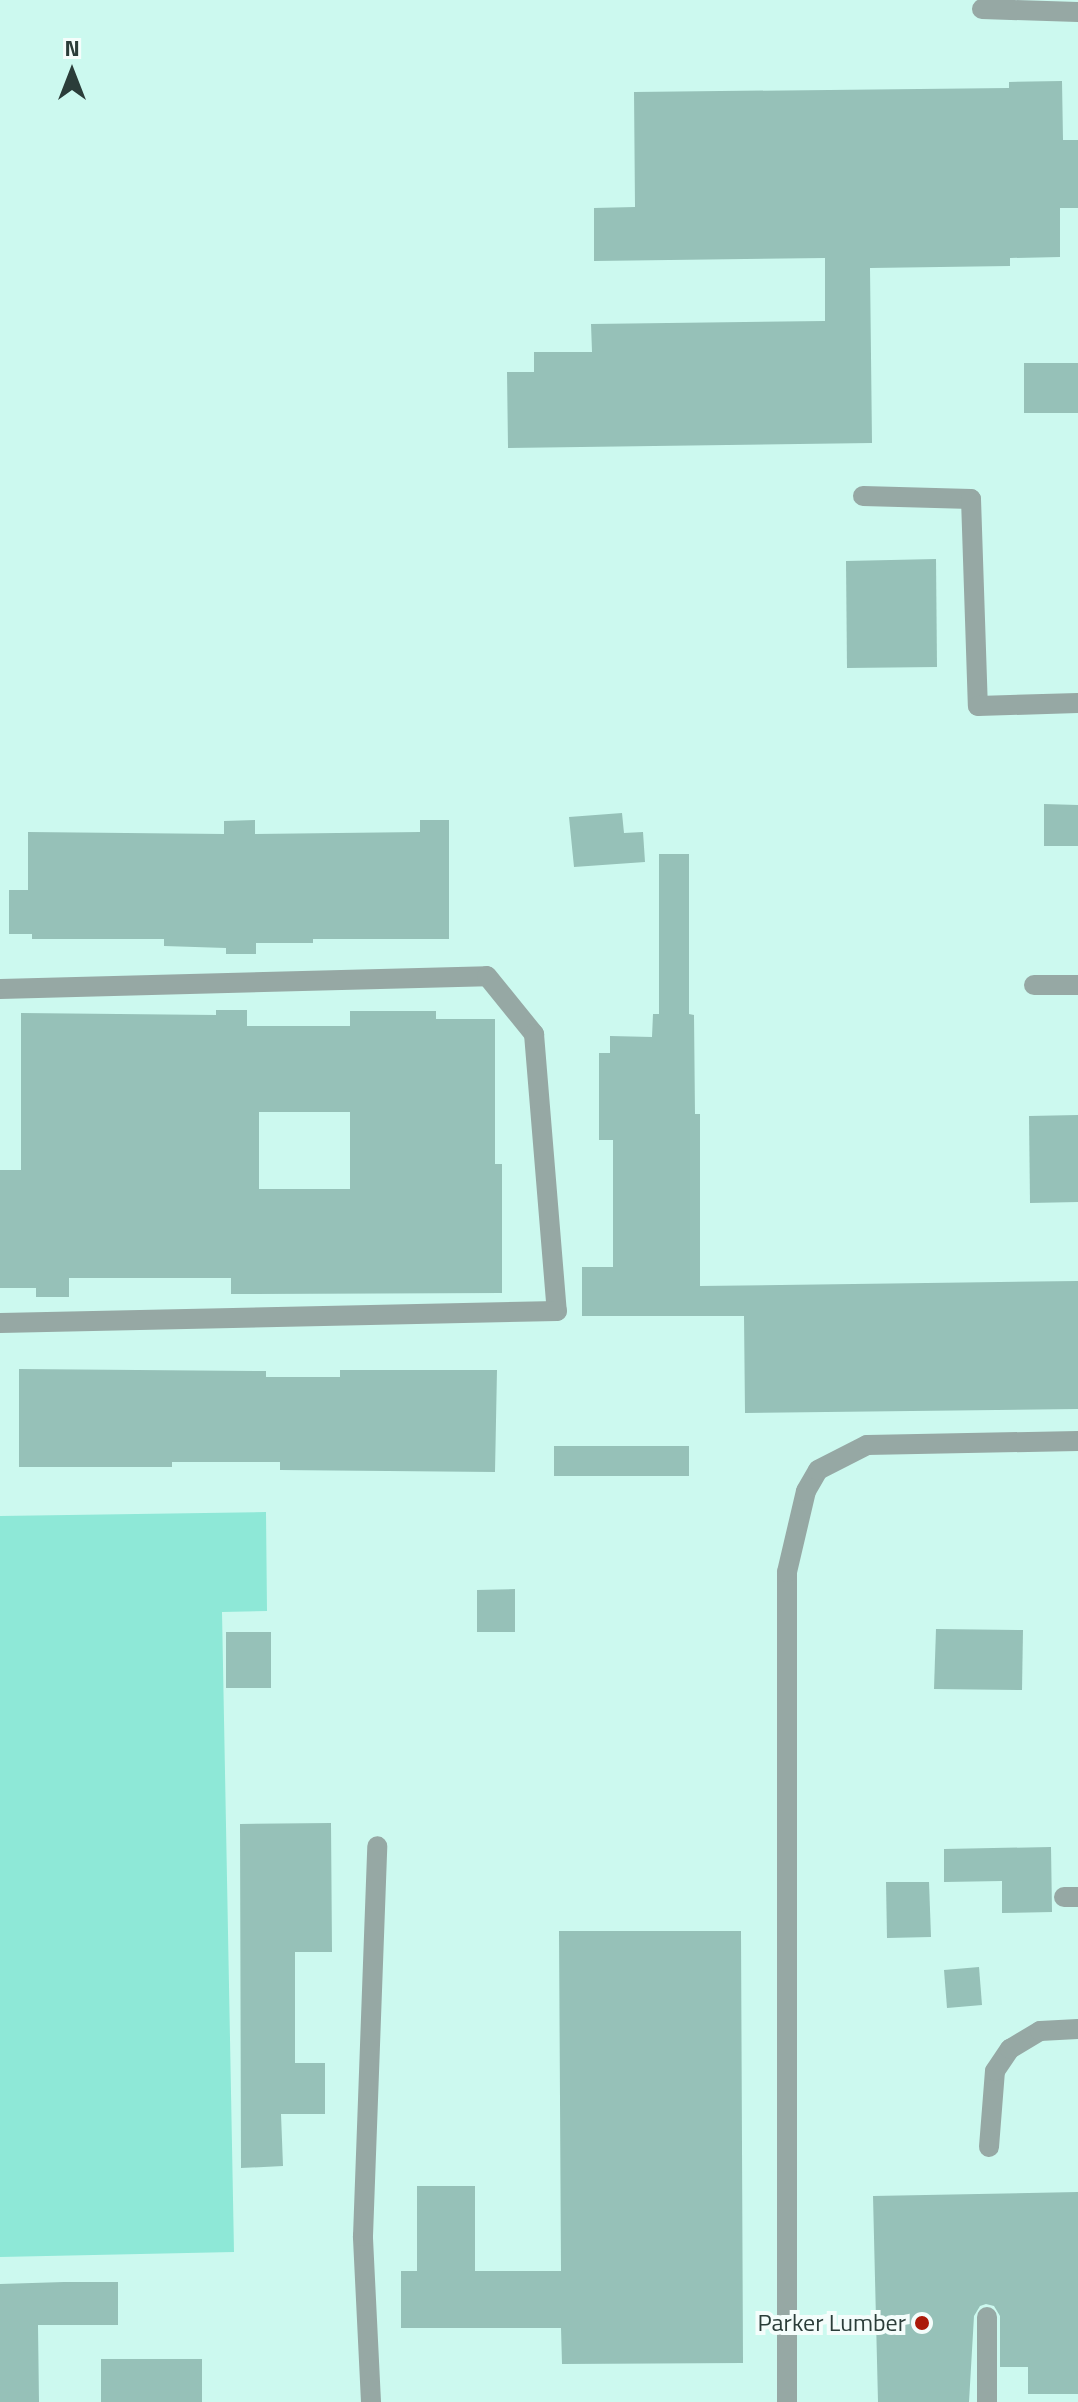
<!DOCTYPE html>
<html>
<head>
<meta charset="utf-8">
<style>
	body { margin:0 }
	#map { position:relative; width:1078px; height:2402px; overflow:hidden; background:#ccf9ef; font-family:"Titillium Web",sans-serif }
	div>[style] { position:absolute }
	.green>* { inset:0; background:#8ee8d7 }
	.building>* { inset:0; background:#96c1b8 }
	.minor>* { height:20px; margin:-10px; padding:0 10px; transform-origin:10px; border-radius:10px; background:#96a8a4 }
	.dots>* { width:22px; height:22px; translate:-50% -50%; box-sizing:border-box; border:4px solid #f4fdfb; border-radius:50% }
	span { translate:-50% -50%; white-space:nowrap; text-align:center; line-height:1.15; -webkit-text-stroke:8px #f4fdfb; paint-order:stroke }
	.poi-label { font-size:24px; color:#2b3d39 }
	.right { translate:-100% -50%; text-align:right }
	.north { position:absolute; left:32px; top:32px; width:80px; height:80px; -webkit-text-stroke:6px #f4fdfb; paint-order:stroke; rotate:0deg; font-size:22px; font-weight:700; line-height:32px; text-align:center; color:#2b3d39 }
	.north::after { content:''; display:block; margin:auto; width:28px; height:36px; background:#2b3d39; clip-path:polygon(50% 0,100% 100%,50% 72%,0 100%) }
</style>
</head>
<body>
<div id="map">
	<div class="green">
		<i style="clip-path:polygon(266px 1512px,267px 1611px,222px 1612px,234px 2252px,0 2257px,0 1516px)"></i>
	</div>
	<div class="building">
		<i style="clip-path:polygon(1062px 81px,1063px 140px,1078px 140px,1078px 208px,1060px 208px,1060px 257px,1010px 258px,1010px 266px,870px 268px,872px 443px,508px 448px,507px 372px,534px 372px,534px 352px,592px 352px,591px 324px,825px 321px,825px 258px,594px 261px,594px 208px,635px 207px,634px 92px,1009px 88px,1009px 82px)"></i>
		<i style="clip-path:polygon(1024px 363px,1078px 363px,1078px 413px,1024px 413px)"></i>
		<i style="clip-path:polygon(936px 559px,937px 667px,847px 668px,846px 561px)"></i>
		<i style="clip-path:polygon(1044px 804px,1078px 805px,1078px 846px,1044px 846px)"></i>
		<i style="clip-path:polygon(622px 813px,624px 833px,643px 832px,645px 862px,574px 867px,569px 817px)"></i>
		<i style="clip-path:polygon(255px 820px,255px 834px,420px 832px,420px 820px,449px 820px,449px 939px,313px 939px,313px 943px,256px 943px,256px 954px,226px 954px,226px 948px,164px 946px,164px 939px,32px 939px,32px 934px,9px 934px,9px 890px,28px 890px,28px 832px,224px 834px,224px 821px)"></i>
		<i style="clip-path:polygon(659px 854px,689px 854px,689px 1014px,694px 1015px,695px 1114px,700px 1114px,700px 1286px,1078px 1281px,1078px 1409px,745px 1413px,744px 1316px,582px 1316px,582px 1267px,613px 1267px,613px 1140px,599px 1140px,599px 1053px,610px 1053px,610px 1036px,652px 1037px,653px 1014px,659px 1014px)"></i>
		<i style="clip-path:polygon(evenodd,216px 1010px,247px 1010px,247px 1026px,350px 1026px,350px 1011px,436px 1011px,436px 1019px,495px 1019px,495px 1164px,502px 1164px,502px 1293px,231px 1294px,231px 1278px,69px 1278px,69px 1297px,36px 1297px,36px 1288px,0 1288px,0 1170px,21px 1170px,21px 1013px,216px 1015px,216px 1010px,259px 1112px,350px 1112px,350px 1189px,259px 1189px,259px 1112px)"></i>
		<i style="clip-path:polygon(1078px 1115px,1078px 1202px,1030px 1203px,1029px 1116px)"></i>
		<i style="clip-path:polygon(19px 1369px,266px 1371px,266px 1377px,340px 1377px,340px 1370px,497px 1370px,495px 1472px,280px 1470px,280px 1462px,172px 1462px,172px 1467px,19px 1467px)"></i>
		<i style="clip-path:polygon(554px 1446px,689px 1446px,689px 1476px,554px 1476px)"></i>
		<i style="clip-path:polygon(515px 1589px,515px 1632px,477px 1632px,477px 1590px)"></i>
		<i style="clip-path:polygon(936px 1629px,1023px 1630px,1022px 1690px,934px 1689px)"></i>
		<i style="clip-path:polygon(226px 1632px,271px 1632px,271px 1688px,226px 1688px)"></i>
		<i style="clip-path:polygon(331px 1823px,332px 1952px,295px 1952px,295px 2063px,325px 2063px,325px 2114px,281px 2114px,283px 2166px,241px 2168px,240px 1824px)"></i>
		<i style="clip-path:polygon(1051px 1847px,1052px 1912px,1002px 1913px,1002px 1881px,944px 1882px,944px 1849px)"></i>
		<i style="clip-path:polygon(886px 1882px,929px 1882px,931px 1937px,887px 1938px)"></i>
		<i style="clip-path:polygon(559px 1931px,741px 1931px,743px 2363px,562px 2364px,561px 2328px,401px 2328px,401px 2271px,417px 2271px,417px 2186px,475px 2186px,475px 2271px,561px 2271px)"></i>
		<i style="clip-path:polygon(979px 1967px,982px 2005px,947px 2008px,944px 1970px)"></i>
		<i style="clip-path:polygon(1078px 2192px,1078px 2394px,1028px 2394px,1028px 2367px,1000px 2367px,1000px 2316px,994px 2306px,986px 2304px,980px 2306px,974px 2316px,969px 2402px,878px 2402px,873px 2196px)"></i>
		<i style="clip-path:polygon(64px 2282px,118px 2282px,118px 2325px,38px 2325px,39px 2402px,0 2402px,0 2284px)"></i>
		<i style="clip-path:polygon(101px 2359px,202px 2359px,202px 2402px,101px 2402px)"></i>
	</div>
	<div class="minor">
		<i style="left:982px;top:9px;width:96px;rotate:1.8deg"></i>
		<i style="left:863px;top:496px;width:108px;rotate:1.6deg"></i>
		<i style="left:971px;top:499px;width:207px;rotate:88.1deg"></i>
		<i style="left:978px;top:706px;width:100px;rotate:-1.7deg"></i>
		<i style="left:1034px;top:985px;width:44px"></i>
		<i style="left:0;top:989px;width:487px;rotate:-1.5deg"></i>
		<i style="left:487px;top:976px;width:75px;rotate:51deg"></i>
		<i style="left:534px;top:1034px;width:278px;rotate:85.3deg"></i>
		<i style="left:557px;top:1311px;width:557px;rotate:178.77deg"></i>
		<i style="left:1064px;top:1897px;width:14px"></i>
		<i style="left:989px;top:2147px;width:76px;rotate:-85.5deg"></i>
		<i style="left:995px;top:2071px;width:27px;rotate:-56deg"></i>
		<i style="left:1010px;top:2049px;width:35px;rotate:-31deg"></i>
		<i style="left:1040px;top:2031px;width:38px;rotate:-3deg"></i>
		<i style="left:987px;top:2317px;width:85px;rotate:90deg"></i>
		<i style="left:371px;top:2402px;width:166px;rotate:-92.8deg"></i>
		<i style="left:363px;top:2236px;width:390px;rotate:-87.9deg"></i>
		<i style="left:787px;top:2402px;width:830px;rotate:-90deg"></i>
		<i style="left:787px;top:1572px;width:83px;rotate:-76.8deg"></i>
		<i style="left:806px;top:1491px;width:24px;rotate:-60deg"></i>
		<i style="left:818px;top:1470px;width:55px;rotate:-27deg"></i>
		<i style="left:867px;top:1445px;width:211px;rotate:-1.1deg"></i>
	</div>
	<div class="dots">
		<i style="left:922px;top:2323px;background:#ab1a09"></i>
	</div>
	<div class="poi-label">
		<span class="right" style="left:906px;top:2323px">Parker Lumber</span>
	</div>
	<div class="north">N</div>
</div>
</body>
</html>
